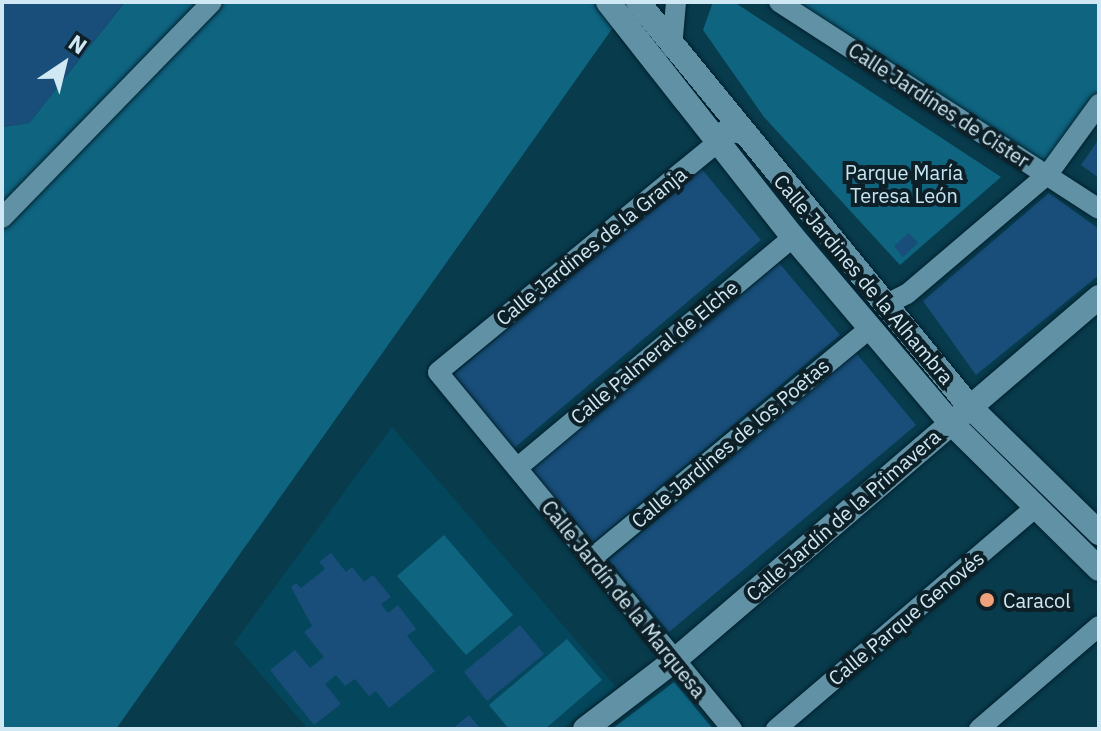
<!DOCTYPE html>
<html>
<head>
<meta charset="utf-8">
<style>
	body { margin:0 }
	#map { position:relative; width:1101px; height:731px; overflow:hidden; background:#083c4d; font-family:"IBM Plex Sans",sans-serif }
	div>[style] { position:absolute }
	.built>* { inset:0; background:#04475c }
	.green>* { inset:0; background:#0f6480 }
	.building>* { inset:0; background:#184e79 }
	.roads { filter:drop-shadow(0 0 2px #00212e) drop-shadow(0 0 2px #00212e) }
	.street>* { height:20px; margin:-10px; padding:0 10px; transform-origin:10px; border-radius:10px; background:#6191a5 }
	.secondary>* { height:24px; margin:-12px; padding:0 12px; transform-origin:12px; border-radius:12px; background:#6191a5 }
	.dots>* { width:22px; height:22px; translate:-50% -50%; box-sizing:border-box; border:4px solid #0d2028; border-radius:50% }
	span { translate:-50% -50%; white-space:nowrap; text-align:center; line-height:1.15; -webkit-text-stroke:8px #0d2028; paint-order:stroke }
	.street-label { font-size:20px; color:#d0e8f3 }
	.park-label { font-size:20px; color:#c7e5f2 }
	.poi-label { font-size:20px; color:#d0e8f3 }
	.left { translate:0 -50%; text-align:left }
	.frame { position:absolute; inset:0; border:4px solid #d0e8f3; pointer-events:none }
	.north { position:absolute; left:24px; top:24px; width:80px; height:80px; -webkit-text-stroke:6px #0d2028; paint-order:stroke; rotate:35deg; font-size:22px; font-weight:700; line-height:32px; text-align:center; color:#d0e8f3 }
	.north::after { content:''; display:block; margin:auto; width:28px; height:36px; background:#d0e8f3; clip-path:polygon(50% 0,100% 100%,50% 72%,0 100%) }
</style>
</head>
<body>
<div id="map">
	<div class="built">
		<i style="clip-path:polygon(392px 427px,617px 688px,561px 729px,308px 729px,234px 643px)"></i>
	</div>
	<div class="green">
		<i style="clip-path:polygon(125px 2px,631px 2px,116px 729px,2px 729px,2px 127px,29px 123px)"></i>
		<i style="clip-path:polygon(713px 2px,734px 2px,1001px 177px,900px 265px,764px 117px,703px 30px)"></i>
		<i style="clip-path:polygon(779px 2px,1099px 2px,1099px 104px,1048px 174px)"></i>
		<i style="clip-path:polygon(444px 535px,513px 615px,466px 655px,397px 576px)"></i>
		<i style="clip-path:polygon(567px 639px,602px 680px,545px 729px,509px 729px,489px 705px)"></i>
		<i style="clip-path:polygon(674px 682px,713px 729px,612px 729px)"></i>
	</div>
	<div class="building">
		<i style="clip-path:polygon(2px 2px,125px 2px,29px 123px,2px 127px)"></i>
		<i style="clip-path:polygon(1099px 139px,1099px 178px,1081px 165px)"></i>
		<i style="clip-path:polygon(700px 167px,761px 240px,514px 448px,453px 375px)"></i>
		<i style="clip-path:polygon(1049px 193px,1099px 229px,1099px 275px,976px 375px,923px 301px)"></i>
		<i style="clip-path:polygon(909px 233px,918px 243px,903px 257px,894px 246px)"></i>
		<i style="clip-path:polygon(779px 263px,840px 335px,593px 543px,531px 470px)"></i>
		<i style="clip-path:polygon(856px 353px,916px 425px,669px 632px,609px 560px)"></i>
		<i style="clip-path:polygon(331px 553px,346px 572px,352px 567px,364px 582px,373px 575px,391px 597px,381px 604px,388px 613px,398px 605px,416px 629px,407px 636px,435px 671px,389px 708px,376px 691px,369px 696px,355px 679px,345px 686px,336px 675px,325px 684px,341px 704px,314px 725px,270px 670px,295px 650px,310px 668px,324px 657px,304px 632px,312px 626px,291px 587px,296px 583px,301px 588px,325px 569px,319px 562px)"></i>
		<i style="clip-path:polygon(520px 625px,544px 654px,487px 701px,464px 672px)"></i>
		<i style="clip-path:polygon(469px 715px,481px 729px,452px 729px)"></i>
	</div>
	<div class="roads">
		<div class="street">
			<i style="left:779px;top:2px;width:381px;rotate:32.9deg"></i>
			<i style="left:672px;top:48px;width:46px;rotate:-85deg"></i>
			<i style="left:2px;top:218px;width:301px;rotate:-45.8deg"></i>
			<i style="left:887px;top:304px;width:22px;rotate:-27deg"></i>
			<i style="left:907px;top:294px;width:185px;rotate:-40.4deg"></i>
			<i style="left:1048px;top:174px;width:87px;rotate:-53.9deg"></i>
			<i style="left:517px;top:468px;width:360px;rotate:-39.9deg"></i>
			<i style="left:591px;top:559px;width:362px;rotate:-39.6deg"></i>
			<i style="left:732px;top:729px;width:462px;rotate:-129.5deg"></i>
			<i style="left:438px;top:372px;width:361px;rotate:-39.4deg"></i>
			<i style="left:717px;top:143px;width:14px;rotate:-60deg"></i>
			<i style="left:724px;top:131px;width:19px;rotate:9deg"></i>
			<i style="left:776px;top:729px;width:340px;rotate:-40.5deg"></i>
			<i style="left:979px;top:729px;width:158px;rotate:-40.6deg"></i>
		</div>
		<div class="secondary">
			<i style="left:608px;top:2px;width:299px;rotate:51.8deg"></i>
			<i style="left:793px;top:237px;width:243px;rotate:49.7deg"></i>
			<i style="left:950px;top:422px;width:209px;rotate:44.6deg"></i>
			<i style="left:638px;top:2px;width:522px;rotate:50.67deg"></i>
			<i style="left:969px;top:406px;width:182px;rotate:44.3deg"></i>
			<i style="left:585px;top:729px;width:113px;rotate:-37.5deg"></i>
			<i style="left:675px;top:660px;width:558px;rotate:-40.57deg"></i>
		</div>
	</div>
	<div class="dots">
		<i style="left:987px;top:600px;background:#f1a27b"></i>
	</div>
	<div class="street-label">
		<span style="left:939px;top:105px;rotate:33deg">Calle Jardines de Cister</span>
		<span style="left:591px;top:246px;rotate:-39deg">Calle Jardines de la Granja</span>
		<span style="left:864px;top:279px;rotate:50deg">Calle Jardines de la Alhambra</span>
		<span style="left:654px;top:352px;rotate:-40deg">Calle Palmeral de Elche</span>
		<span style="left:730px;top:443px;rotate:-40deg">Calle Jardines de los Poetas</span>
		<span style="left:843px;top:515px;rotate:-41deg">Calle Jardín de la Primavera</span>
		<span style="left:624px;top:599px;rotate:51deg">Calle Jardín de la Marquesa</span>
		<span style="left:906px;top:618px;rotate:-40deg">Calle Parque Genovés</span>
	</div>
	<div class="park-label">
		<span style="left:904px;top:184px">Parque María<br>Teresa León</span>
	</div>
	<div class="poi-label">
		<span class="left" style="left:1003px;top:600px">Caracol</span>
	</div>
	<div class="frame"></div>
	<div class="north">N</div>
</div>
</body>
</html>
